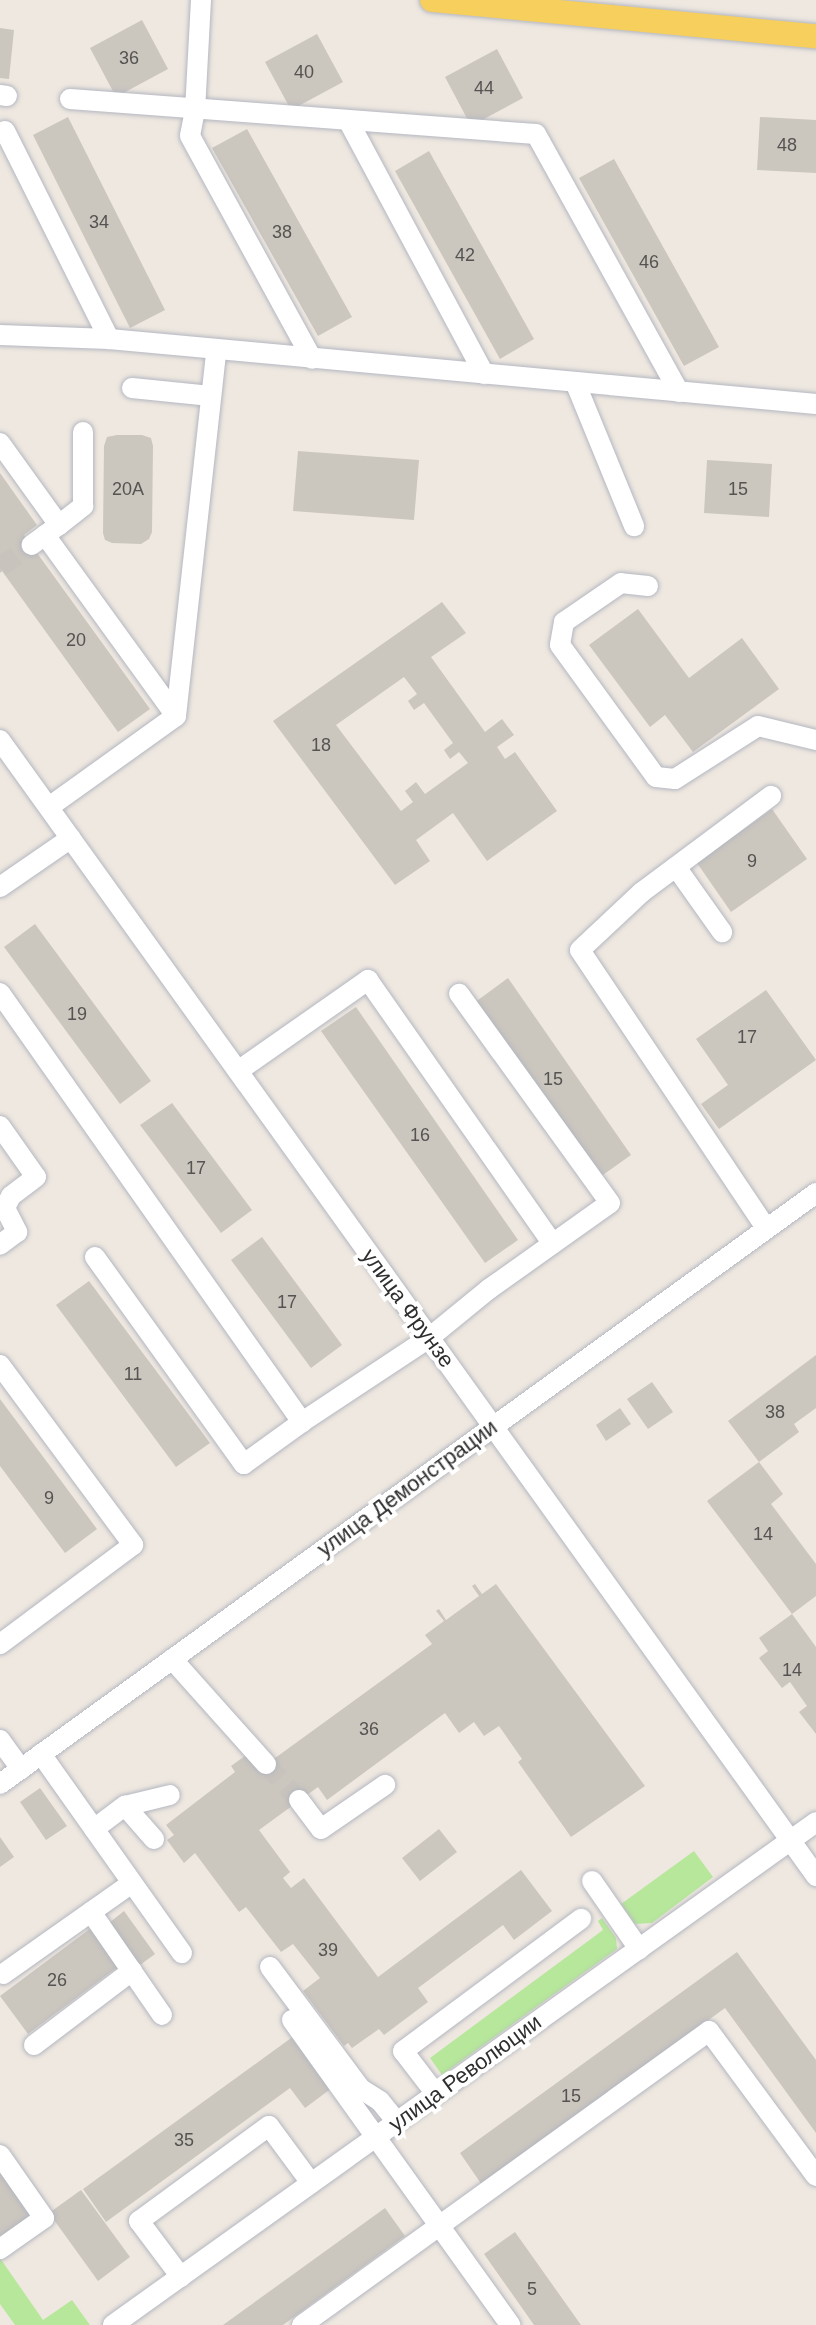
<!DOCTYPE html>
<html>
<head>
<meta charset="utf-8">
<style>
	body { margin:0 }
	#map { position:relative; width:816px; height:2325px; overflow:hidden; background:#efe8e0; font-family:Helvetica,sans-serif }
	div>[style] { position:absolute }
	.green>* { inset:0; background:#b7e79b }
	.building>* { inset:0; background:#cbc6be }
	.minor-tunnel>* { height:20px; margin-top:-10px; transform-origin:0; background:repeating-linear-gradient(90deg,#c8c3bc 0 20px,transparent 0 30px) }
	.roads { filter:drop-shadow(0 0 2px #b4b7c1) drop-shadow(0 0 2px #b4b7c1) }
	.minor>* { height:20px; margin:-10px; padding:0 10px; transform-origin:10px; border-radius:10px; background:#fff }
	.major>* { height:24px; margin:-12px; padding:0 12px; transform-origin:12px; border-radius:12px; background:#f7cf5d }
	span { translate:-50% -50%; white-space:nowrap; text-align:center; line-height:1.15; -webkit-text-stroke:8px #fff; paint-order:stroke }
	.number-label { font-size:18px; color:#555452 }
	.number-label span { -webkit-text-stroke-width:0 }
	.street-label { font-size:22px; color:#2e2e2e }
</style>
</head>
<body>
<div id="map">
	<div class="green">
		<i style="clip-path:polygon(694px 1851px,713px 1877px,652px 1923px,635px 1924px,621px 1904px)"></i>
		<i style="clip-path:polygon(602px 1918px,616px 1938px,617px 1949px,442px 2075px,430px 2058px,603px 1930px,598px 1921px)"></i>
		<i style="clip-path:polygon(0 2258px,43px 2320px,72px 2300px,90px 2325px,15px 2325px,0 2304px)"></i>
	</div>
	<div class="building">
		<i style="clip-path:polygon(142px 20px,168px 69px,116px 97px,90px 48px)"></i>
		<i style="clip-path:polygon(0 28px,14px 30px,9px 79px,0 78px)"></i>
		<i style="clip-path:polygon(317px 34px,343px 82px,291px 110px,265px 62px)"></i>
		<i style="clip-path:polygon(497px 49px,523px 98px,471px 126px,445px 77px)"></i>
		<i style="clip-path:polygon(68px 117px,165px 310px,130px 328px,33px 135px)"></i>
		<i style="clip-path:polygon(760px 117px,816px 120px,816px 173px,757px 170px)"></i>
		<i style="clip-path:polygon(247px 129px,352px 317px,318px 336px,212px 148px)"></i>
		<i style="clip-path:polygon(429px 151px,534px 339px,500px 359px,395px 171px)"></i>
		<i style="clip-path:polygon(614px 159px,719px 347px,684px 366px,579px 178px)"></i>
		<i style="clip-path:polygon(117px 435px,142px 435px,151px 438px,153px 446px,152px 532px,149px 539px,141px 544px,112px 543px,105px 540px,103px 533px,104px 446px,107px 437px)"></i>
		<i style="clip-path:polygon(298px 451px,419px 460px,414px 520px,293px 511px)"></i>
		<i style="clip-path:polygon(707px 460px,772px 464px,769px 517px,704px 513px)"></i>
		<i style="clip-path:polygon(0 473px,37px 525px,24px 535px,150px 709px,118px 732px,2px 571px,0 573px)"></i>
		<i style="clip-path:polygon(evenodd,442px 602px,466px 633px,431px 657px,485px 732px,502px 719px,514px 735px,497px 747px,505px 759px,515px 752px,557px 811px,487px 861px,453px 813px,416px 840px,430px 861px,395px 885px,273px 721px,442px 602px,404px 677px,417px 694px,408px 701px,414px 710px,424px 703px,453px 743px,444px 750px,450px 759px,459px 752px,468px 763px,425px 794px,416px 782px,405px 791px,413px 802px,401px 811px,336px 725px,404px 677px)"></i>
		<i style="clip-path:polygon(638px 609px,689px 678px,742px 638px,779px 689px,693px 752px,665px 715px,650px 727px,589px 645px)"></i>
		<i style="clip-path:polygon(772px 809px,807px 859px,731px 912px,697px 863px)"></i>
		<i style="clip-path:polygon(35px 924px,151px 1081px,120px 1104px,4px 947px)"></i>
		<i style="clip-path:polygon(508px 978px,631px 1155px,600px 1177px,474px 1003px)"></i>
		<i style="clip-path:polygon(766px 990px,816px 1060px,719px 1129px,701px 1104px,728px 1085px,696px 1039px)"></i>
		<i style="clip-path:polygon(356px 1007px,518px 1240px,485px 1263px,321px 1031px)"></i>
		<i style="clip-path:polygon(172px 1103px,252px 1210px,221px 1233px,140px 1125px)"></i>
		<i style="clip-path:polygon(262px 1237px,342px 1345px,311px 1368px,231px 1260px)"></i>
		<i style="clip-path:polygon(89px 1281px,210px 1443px,176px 1467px,56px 1305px)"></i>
		<i style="clip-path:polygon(816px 1355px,816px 1408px,794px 1424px,799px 1432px,759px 1462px,728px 1421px)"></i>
		<i style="clip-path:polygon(652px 1382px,673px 1412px,648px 1429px,627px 1399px)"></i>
		<i style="clip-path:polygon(0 1399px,97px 1529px,65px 1553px,0 1466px)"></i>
		<i style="clip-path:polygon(620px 1408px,631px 1424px,606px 1441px,596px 1425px)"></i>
		<i style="clip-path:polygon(759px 1462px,783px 1494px,771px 1504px,816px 1564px,816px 1596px,792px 1614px,707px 1501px)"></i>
		<i style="clip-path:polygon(475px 1584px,482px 1594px,496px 1584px,645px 1786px,571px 1837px,518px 1762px,522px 1759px,499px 1726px,484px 1736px,474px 1722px,459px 1733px,445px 1713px,327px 1800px,318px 1787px,259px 1830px,290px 1872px,283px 1878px,291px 1888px,304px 1878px,378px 1977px,521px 1870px,552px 1911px,514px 1940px,503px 1925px,418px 1988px,428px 2002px,384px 2035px,379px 2029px,352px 2048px,348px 2043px,344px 2046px,303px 1991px,320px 1978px,293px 1944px,281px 1952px,246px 1907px,239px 1912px,195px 1853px,184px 1863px,167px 1840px,174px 1835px,166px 1825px,235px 1772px,231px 1766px,249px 1753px,260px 1769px,432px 1644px,425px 1635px,444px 1621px,436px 1611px,439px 1609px,446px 1620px,479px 1596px,472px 1586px)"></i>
		<i style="clip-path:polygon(792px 1614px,816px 1647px,816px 1734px,799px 1712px,807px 1706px,790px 1682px,782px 1688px,759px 1658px,768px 1651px,759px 1638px)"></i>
		<i style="clip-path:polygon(40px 1788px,67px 1826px,46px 1840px,20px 1802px)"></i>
		<i style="clip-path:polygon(439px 1829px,457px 1852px,420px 1881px,402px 1858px)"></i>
		<i style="clip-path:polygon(0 1837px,14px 1857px,0 1867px)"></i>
		<i style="clip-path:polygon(124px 1911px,155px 1954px,140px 1965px,109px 1923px)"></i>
		<i style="clip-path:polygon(91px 1928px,119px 1966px,28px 2034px,0 1996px)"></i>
		<i style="clip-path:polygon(737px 1952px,816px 2060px,816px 2133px,725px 2008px,482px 2185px,460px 2153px)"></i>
		<i style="clip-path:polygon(298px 2033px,336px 2085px,305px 2108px,290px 2088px,106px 2222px,83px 2189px)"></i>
		<i style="clip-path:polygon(0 2167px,36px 2218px,0 2244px)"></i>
		<i style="clip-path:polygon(81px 2190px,130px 2257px,98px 2281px,49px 2213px)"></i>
		<i style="clip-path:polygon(385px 2208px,405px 2236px,283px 2325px,223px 2325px)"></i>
		<i style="clip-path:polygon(515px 2232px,581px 2325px,534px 2325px,484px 2254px)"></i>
	</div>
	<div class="minor-tunnel">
		<i style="left:0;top:567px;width:38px;rotate:-35deg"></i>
		<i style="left:266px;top:1764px;width:49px;rotate:47.5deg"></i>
	</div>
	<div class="roads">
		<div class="minor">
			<i style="left:201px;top:0;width:110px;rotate:93.1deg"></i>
			<i style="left:195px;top:110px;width:26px;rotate:101deg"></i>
			<i style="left:190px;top:136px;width:254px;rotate:61.3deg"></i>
			<i style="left:0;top:95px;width:7px;rotate:8deg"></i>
			<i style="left:70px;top:99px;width:467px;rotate:4.3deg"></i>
			<i style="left:536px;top:134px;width:295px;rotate:61deg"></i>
			<i style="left:349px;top:122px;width:286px;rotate:61.8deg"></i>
			<i style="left:5px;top:131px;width:233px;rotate:63.4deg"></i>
			<i style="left:0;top:335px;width:109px;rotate:2.1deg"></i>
			<i style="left:109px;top:339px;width:710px;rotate:5.25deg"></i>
			<i style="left:575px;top:382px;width:156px;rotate:67.7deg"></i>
			<i style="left:132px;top:388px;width:79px;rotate:5.8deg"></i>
			<i style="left:0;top:443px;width:101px;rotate:54.3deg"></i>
			<i style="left:59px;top:525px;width:34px;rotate:144deg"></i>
			<i style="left:59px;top:525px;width:31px;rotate:-38deg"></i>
			<i style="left:83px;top:506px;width:74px;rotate:-90deg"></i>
			<i style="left:45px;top:535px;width:223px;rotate:54.1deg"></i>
			<i style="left:176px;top:716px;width:156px;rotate:144.4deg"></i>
			<i style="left:648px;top:586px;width:27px;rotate:-174deg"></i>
			<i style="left:621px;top:583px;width:69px;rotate:145.6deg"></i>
			<i style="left:564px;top:622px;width:23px;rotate:100deg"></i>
			<i style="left:560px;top:645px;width:163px;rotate:54deg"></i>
			<i style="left:656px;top:777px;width:19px;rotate:6deg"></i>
			<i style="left:675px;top:779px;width:98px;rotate:-32.6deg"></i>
			<i style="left:758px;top:726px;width:60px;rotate:13.6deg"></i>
			<i style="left:176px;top:716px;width:367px;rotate:-83.7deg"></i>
			<i style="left:0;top:740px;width:1399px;rotate:54.31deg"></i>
			<i style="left:676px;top:867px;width:80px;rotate:54.7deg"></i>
			<i style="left:0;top:887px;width:86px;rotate:-34.6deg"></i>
			<i style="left:0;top:993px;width:525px;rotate:54.86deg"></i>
			<i style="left:302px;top:1422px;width:152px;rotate:-33.5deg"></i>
			<i style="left:429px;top:1338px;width:77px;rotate:-39.2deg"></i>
			<i style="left:489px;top:1289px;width:148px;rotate:-35.4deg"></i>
			<i style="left:610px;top:1203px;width:258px;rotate:-125.8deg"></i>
			<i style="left:238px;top:1071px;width:159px;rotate:-35deg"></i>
			<i style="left:368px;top:980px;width:322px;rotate:55deg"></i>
			<i style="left:0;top:1126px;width:62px;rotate:54.8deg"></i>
			<i style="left:36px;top:1177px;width:31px;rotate:143deg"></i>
			<i style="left:11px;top:1196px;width:13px;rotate:117deg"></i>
			<i style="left:5px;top:1208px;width:27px;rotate:63deg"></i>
			<i style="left:17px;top:1232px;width:21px;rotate:143deg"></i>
			<i style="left:766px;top:1228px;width:334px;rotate:-123.8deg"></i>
			<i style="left:580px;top:950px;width:85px;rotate:-43.1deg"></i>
			<i style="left:642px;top:892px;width:161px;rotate:-36.7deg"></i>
			<i style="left:95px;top:1257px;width:255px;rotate:54.3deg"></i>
			<i style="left:244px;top:1464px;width:72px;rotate:-35.9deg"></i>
			<i style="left:0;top:1365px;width:224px;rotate:53.5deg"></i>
			<i style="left:133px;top:1545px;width:166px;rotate:143.3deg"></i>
			<i style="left:172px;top:1659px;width:141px;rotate:48.2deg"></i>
			<i style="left:0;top:1740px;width:36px;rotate:54deg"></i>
			<i style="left:41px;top:1754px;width:244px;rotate:54.7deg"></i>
			<i style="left:0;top:1784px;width:1008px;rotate:-35.91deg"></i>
			<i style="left:299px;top:1800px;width:36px;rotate:53deg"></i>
			<i style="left:321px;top:1829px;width:78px;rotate:-34.5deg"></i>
			<i style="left:125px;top:1806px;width:46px;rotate:-13.7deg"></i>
			<i style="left:94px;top:1829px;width:39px;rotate:-37deg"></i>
			<i style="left:125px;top:1806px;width:44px;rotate:48.7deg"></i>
			<i style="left:592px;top:1881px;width:83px;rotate:55.3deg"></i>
			<i style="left:91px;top:1912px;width:125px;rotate:55.4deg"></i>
			<i style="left:270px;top:1967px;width:152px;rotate:53.3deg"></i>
			<i style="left:361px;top:2089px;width:22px;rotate:32deg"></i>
			<i style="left:380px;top:2101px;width:27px;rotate:51deg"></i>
			<i style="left:3px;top:1974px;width:158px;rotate:-35.2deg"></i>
			<i style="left:292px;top:2020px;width:375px;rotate:54.4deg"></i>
			<i style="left:34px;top:2045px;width:123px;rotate:-37.1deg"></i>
			<i style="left:436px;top:2094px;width:54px;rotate:-127.5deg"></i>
			<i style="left:403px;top:2051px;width:222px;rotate:-36.6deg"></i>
			<i style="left:0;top:2155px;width:77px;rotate:55.1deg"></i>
			<i style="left:44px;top:2218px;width:54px;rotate:144.8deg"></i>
			<i style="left:181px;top:2277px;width:70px;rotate:-126.9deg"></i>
			<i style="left:139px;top:2221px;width:161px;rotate:-36.2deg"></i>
			<i style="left:269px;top:2126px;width:71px;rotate:53.6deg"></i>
			<i style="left:113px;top:2325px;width:864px;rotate:-35.58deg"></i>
			<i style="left:302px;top:2325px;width:502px;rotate:-35.84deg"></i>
			<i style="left:709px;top:2031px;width:180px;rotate:53.6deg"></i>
		</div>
		<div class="major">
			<i style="left:432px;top:0;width:386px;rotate:5.4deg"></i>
		</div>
	</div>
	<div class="number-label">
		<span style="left:129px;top:58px">36</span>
		<span style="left:304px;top:72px">40</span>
		<span style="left:484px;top:88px">44</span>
		<span style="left:787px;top:145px">48</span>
		<span style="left:99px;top:222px">34</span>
		<span style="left:282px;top:232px">38</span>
		<span style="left:465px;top:255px">42</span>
		<span style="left:649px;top:262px">46</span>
		<span style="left:128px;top:489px">20А</span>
		<span style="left:738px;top:489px">15</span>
		<span style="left:76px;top:640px">20</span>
		<span style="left:321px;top:745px">18</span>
		<span style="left:752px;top:861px">9</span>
		<span style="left:77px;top:1014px">19</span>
		<span style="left:747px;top:1037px">17</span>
		<span style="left:553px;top:1079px">15</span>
		<span style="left:420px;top:1135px">16</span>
		<span style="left:196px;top:1168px">17</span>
		<span style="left:287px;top:1302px">17</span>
		<span style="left:133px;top:1374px">11</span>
		<span style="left:775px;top:1412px">38</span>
		<span style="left:49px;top:1498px">9</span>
		<span style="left:763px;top:1534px">14</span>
		<span style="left:792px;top:1670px">14</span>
		<span style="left:369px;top:1729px">36</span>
		<span style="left:328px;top:1950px">39</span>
		<span style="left:57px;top:1980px">26</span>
		<span style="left:571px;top:2096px">15</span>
		<span style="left:184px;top:2140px">35</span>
		<span style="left:532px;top:2289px">5</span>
	</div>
	<div class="street-label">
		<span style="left:408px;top:1308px;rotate:54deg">улица Фрунзе</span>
		<span style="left:407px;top:1488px;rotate:-36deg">улица Демонстрации</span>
		<span style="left:465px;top:2073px;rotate:-36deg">улица Революции</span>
	</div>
</div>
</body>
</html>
